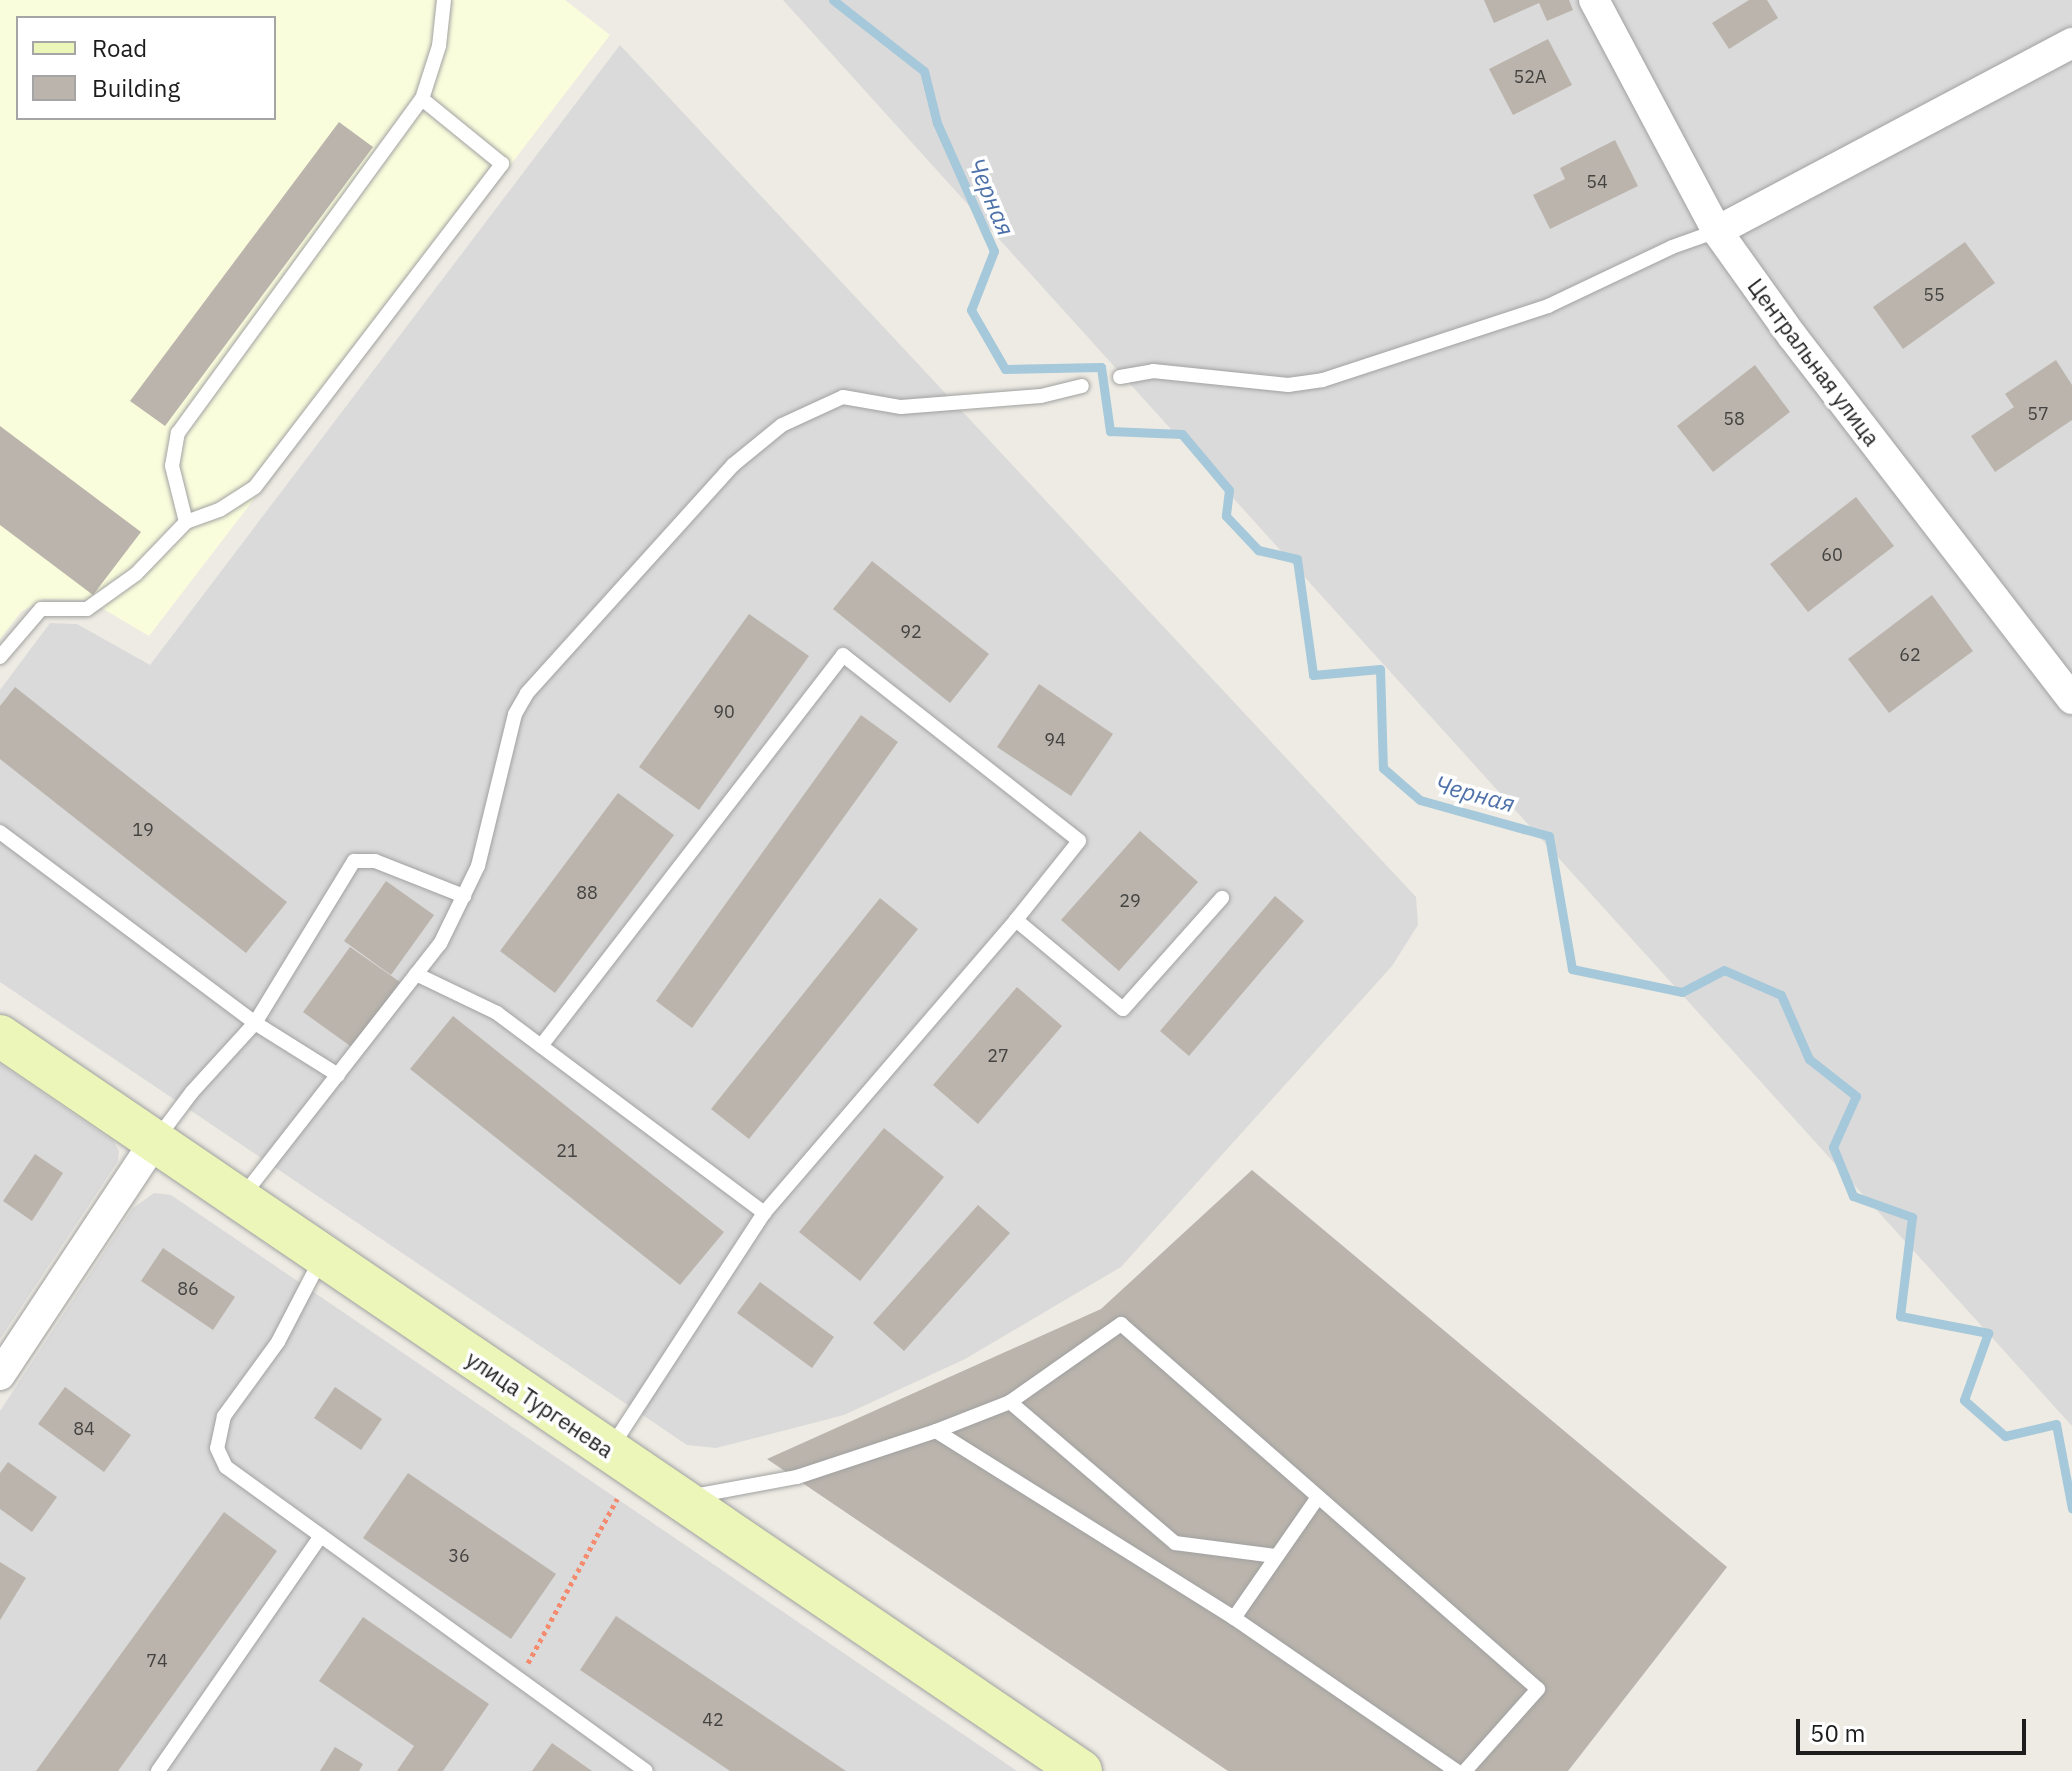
<!DOCTYPE html>
<html>
<head>
<meta charset="utf-8">
<style>
	body { margin:0 }
	#map { position:relative; width:2072px; height:1771px; overflow:hidden; background:#edebe3; font-family:"IBM Plex Sans",sans-serif }
	div>[style] { position:absolute }
	.residential>* { inset:0; background:#dbdada }
	.education>* { inset:0; background:#fafddc }
	.stream>* { height:9px; margin:-4.5px; padding:0 4.5px; transform-origin:4.5px; border-radius:4.5px; background:#a5c8da }
	.building>* { inset:0; background:#bab4ac }
	.path>* { height:5px; margin-top:-2.5px; transform-origin:0; background:repeating-linear-gradient(90deg,#f48a6e 0 4px,transparent 0 8px) }
	.roads { filter:drop-shadow(0 0 2px #a1a1a1) drop-shadow(0 0 2px #a1a1a1) }
	.lane>* { height:14px; margin:-7px; padding:0 7px; transform-origin:7px; border-radius:7px; background:#fff }
	.street>* { height:30px; margin:-15px; padding:0 15px; transform-origin:15px; border-radius:15px; background:#fff }
	.secondary>* { height:42px; margin:-21px; padding:0 21px; transform-origin:21px; border-radius:21px; background:#ecf6b8 }
	span { translate:-50% -50%; white-space:nowrap; text-align:center; line-height:1.15; -webkit-text-stroke:7px #fff; paint-order:stroke }
	.number-label { font-size:18px; color:#444341 }
	.number-label span { -webkit-text-stroke-width:0 }
	.street-label { font-size:22px; color:#1d1d1d }
	.water-label { font-size:24px; color:#4d71a8; font-style:italic }
	.legend { position:absolute; left:16px; top:16px; width:260px; height:104px; box-sizing:border-box; background:#fff; border:2px solid #a5a5a5; margin:0; padding:10px 14px; list-style:none; font-size:24px; color:#1d1d1d }
	.legend li { display:flex; align-items:center; gap:16px; height:40px }
	.legend b { width:40px; border:2px solid #a5a5a5 }
	.scale { position:absolute; left:1796px; top:1719px; width:230px; height:36px; box-sizing:border-box; border:4px solid #1d1d1d; border-top:0; padding-left:10px; font-size:24px; line-height:28px; white-space:nowrap; color:#1d1d1d; -webkit-text-stroke:6px #fff; paint-order:stroke }
</style>
</head>
<body>
<div id="map">
	<div class="residential">
		<i style="clip-path:polygon(783px 0,2072px 0,2072px 1426px)"></i>
		<i style="clip-path:polygon(620px 45px,1416px 897px,1418px 925px,1392px 966px,1121px 1267px,965px 1359px,844px 1415px,716px 1448px,687px 1445px,0 982px,0 690px,50px 623px,77px 624px,150px 665px)"></i>
		<i style="clip-path:polygon(0 1064px,113px 1141px,119px 1151px,118px 1161px,0 1339px)"></i>
		<i style="clip-path:polygon(154px 1193px,171px 1195px,1017px 1771px,0 1771px,0 1411px,133px 1208px)"></i>
	</div>
	<div class="education">
		<i style="clip-path:polygon(evenodd,0 0,565px 0,610px 35px,149px 636px,88px 600px,43px 599px,21px 612px,0 639px,0 0,18px 18px,274px 18px,274px 118px,18px 118px,18px 18px)"></i>
	</div>
	<div class="stream">
		<i style="left:833px;top:0;width:115px;rotate:38deg"></i>
		<i style="left:924px;top:71px;width:54px;rotate:76deg"></i>
		<i style="left:937px;top:123px;width:140px;rotate:66deg"></i>
		<i style="left:994px;top:251px;width:63px;rotate:111.3deg"></i>
		<i style="left:971px;top:310px;width:68px;rotate:60deg"></i>
		<i style="left:1005px;top:369px;width:96px;rotate:-1.2deg"></i>
		<i style="left:1101px;top:367px;width:65px;rotate:82deg"></i>
		<i style="left:1110px;top:431px;width:72px;rotate:2.4deg"></i>
		<i style="left:1182px;top:434px;width:73px;rotate:50deg"></i>
		<i style="left:1229px;top:490px;width:26px;rotate:97deg"></i>
		<i style="left:1226px;top:516px;width:47px;rotate:46.7deg"></i>
		<i style="left:1258px;top:550px;width:40px;rotate:13deg"></i>
		<i style="left:1297px;top:559px;width:117px;rotate:82.1deg"></i>
		<i style="left:1313px;top:675px;width:67px;rotate:-5.1deg"></i>
		<i style="left:1380px;top:669px;width:99px;rotate:88.3deg"></i>
		<i style="left:1383px;top:768px;width:49px;rotate:40.9deg"></i>
		<i style="left:1420px;top:800px;width:134px;rotate:15.6deg"></i>
		<i style="left:1549px;top:836px;width:135px;rotate:80.2deg"></i>
		<i style="left:1572px;top:969px;width:112px;rotate:11.8deg"></i>
		<i style="left:1682px;top:992px;width:47px;rotate:-27.6deg"></i>
		<i style="left:1724px;top:970px;width:62px;rotate:23.7deg"></i>
		<i style="left:1781px;top:995px;width:70px;rotate:66.4deg"></i>
		<i style="left:1809px;top:1059px;width:60px;rotate:38.2deg"></i>
		<i style="left:1856px;top:1096px;width:56px;rotate:114.3deg"></i>
		<i style="left:1833px;top:1147px;width:53px;rotate:67.8deg"></i>
		<i style="left:1853px;top:1196px;width:63px;rotate:19.6deg"></i>
		<i style="left:1912px;top:1217px;width:100px;rotate:96.9deg"></i>
		<i style="left:1900px;top:1316px;width:90px;rotate:10.9deg"></i>
		<i style="left:1988px;top:1333px;width:71px;rotate:109.7deg"></i>
		<i style="left:1964px;top:1400px;width:55px;rotate:41.3deg"></i>
		<i style="left:2005px;top:1436px;width:52px;rotate:-13.2deg"></i>
		<i style="left:2056px;top:1424px;width:86px;rotate:79.3deg"></i>
	</div>
	<div class="building">
		<i style="clip-path:polygon(1484px 0,1569px 0,1573px 10px,1547px 21px,1539px 3px,1494px 23px)"></i>
		<i style="clip-path:polygon(1749px 0,1767px 0,1778px 18px,1729px 49px,1712px 23px)"></i>
		<i style="clip-path:polygon(1548px 39px,1572px 85px,1513px 115px,1489px 69px)"></i>
		<i style="clip-path:polygon(339px 122px,373px 147px,165px 426px,130px 401px)"></i>
		<i style="clip-path:polygon(1615px 140px,1638px 186px,1550px 229px,1533px 195px,1565px 179px,1560px 168px)"></i>
		<i style="clip-path:polygon(1965px 242px,1995px 283px,1903px 349px,1873px 307px)"></i>
		<i style="clip-path:polygon(2056px 360px,2072px 385px,2072px 420px,1995px 472px,1971px 436px,2014px 407px,2005px 394px)"></i>
		<i style="clip-path:polygon(1755px 365px,1790px 412px,1713px 472px,1677px 426px)"></i>
		<i style="clip-path:polygon(0 426px,141px 532px,93px 595px,0 525px)"></i>
		<i style="clip-path:polygon(1856px 497px,1894px 546px,1808px 612px,1770px 564px)"></i>
		<i style="clip-path:polygon(872px 561px,989px 654px,950px 703px,833px 609px)"></i>
		<i style="clip-path:polygon(1932px 595px,1973px 651px,1889px 713px,1848px 659px)"></i>
		<i style="clip-path:polygon(749px 614px,809px 656px,699px 810px,639px 767px)"></i>
		<i style="clip-path:polygon(1039px 684px,1113px 734px,1071px 796px,997px 747px)"></i>
		<i style="clip-path:polygon(15px 687px,287px 902px,246px 953px,0 759px,0 706px)"></i>
		<i style="clip-path:polygon(861px 715px,898px 742px,692px 1028px,656px 1001px)"></i>
		<i style="clip-path:polygon(618px 793px,674px 835px,555px 993px,500px 951px)"></i>
		<i style="clip-path:polygon(1140px 831px,1198px 882px,1119px 971px,1061px 920px)"></i>
		<i style="clip-path:polygon(386px 881px,434px 915px,391px 975px,344px 941px)"></i>
		<i style="clip-path:polygon(1275px 896px,1304px 921px,1189px 1056px,1160px 1031px)"></i>
		<i style="clip-path:polygon(880px 898px,918px 929px,749px 1139px,711px 1109px)"></i>
		<i style="clip-path:polygon(350px 947px,400px 982px,353px 1048px,303px 1012px)"></i>
		<i style="clip-path:polygon(1017px 987px,1062px 1026px,978px 1124px,933px 1085px)"></i>
		<i style="clip-path:polygon(453px 1016px,724px 1232px,680px 1285px,410px 1069px)"></i>
		<i style="clip-path:polygon(884px 1128px,944px 1177px,860px 1281px,799px 1232px)"></i>
		<i style="clip-path:polygon(35px 1154px,63px 1173px,32px 1221px,3px 1201px)"></i>
		<i style="clip-path:polygon(1252px 1170px,1727px 1567px,1568px 1771px,1228px 1771px,767px 1459px,1101px 1309px)"></i>
		<i style="clip-path:polygon(978px 1205px,1010px 1233px,904px 1351px,873px 1323px)"></i>
		<i style="clip-path:polygon(163px 1248px,235px 1297px,213px 1330px,141px 1281px)"></i>
		<i style="clip-path:polygon(760px 1282px,834px 1337px,812px 1368px,737px 1313px)"></i>
		<i style="clip-path:polygon(65px 1387px,131px 1435px,104px 1472px,38px 1424px)"></i>
		<i style="clip-path:polygon(335px 1387px,382px 1419px,361px 1450px,314px 1418px)"></i>
		<i style="clip-path:polygon(8px 1462px,57px 1497px,32px 1532px,0 1509px,0 1473px)"></i>
		<i style="clip-path:polygon(408px 1473px,556px 1574px,511px 1639px,363px 1538px)"></i>
		<i style="clip-path:polygon(224px 1512px,277px 1551px,118px 1771px,36px 1771px)"></i>
		<i style="clip-path:polygon(0 1562px,26px 1578px,0 1620px)"></i>
		<i style="clip-path:polygon(616px 1616px,846px 1771px,730px 1771px,580px 1670px)"></i>
		<i style="clip-path:polygon(363px 1617px,489px 1704px,443px 1771px,397px 1771px,414px 1746px,319px 1681px)"></i>
		<i style="clip-path:polygon(552px 1743px,592px 1771px,532px 1771px)"></i>
		<i style="clip-path:polygon(335px 1747px,363px 1764px,359px 1771px,320px 1771px)"></i>
	</div>
	<div class="path">
		<i style="left:528px;top:1663px;width:187px;rotate:-61.5deg"></i>
	</div>
	<div class="roads">
		<div class="lane">
			<i style="left:1120px;top:377px;width:34px;rotate:-10deg"></i>
			<i style="left:1153px;top:371px;width:136px;rotate:5.9deg"></i>
			<i style="left:1288px;top:385px;width:35px;rotate:-8deg"></i>
			<i style="left:1323px;top:380px;width:237px;rotate:-18.2deg"></i>
			<i style="left:1548px;top:306px;width:137px;rotate:-25.4deg"></i>
			<i style="left:1672px;top:247px;width:48px;rotate:-19.6deg"></i>
			<i style="left:186px;top:522px;width:37px;rotate:-20deg"></i>
			<i style="left:221px;top:509px;width:40px;rotate:-32.9deg"></i>
			<i style="left:255px;top:487px;width:407px;rotate:-52.6deg"></i>
			<i style="left:502px;top:164px;width:103px;rotate:-140.9deg"></i>
			<i style="left:0;top:657px;width:63px;rotate:-49.5deg"></i>
			<i style="left:41px;top:609px;width:46px"></i>
			<i style="left:87px;top:609px;width:60px;rotate:-35.5deg"></i>
			<i style="left:136px;top:574px;width:72px;rotate:-46.1deg"></i>
			<i style="left:186px;top:522px;width:58px;rotate:-104deg"></i>
			<i style="left:172px;top:466px;width:34px;rotate:-80deg"></i>
			<i style="left:178px;top:433px;width:414px;rotate:-53.9deg"></i>
			<i style="left:422px;top:99px;width:56px;rotate:-72.2deg"></i>
			<i style="left:439px;top:46px;width:46px;rotate:-83.8deg"></i>
			<i style="left:0;top:832px;width:319px;rotate:36.8deg"></i>
			<i style="left:255px;top:1023px;width:98px;rotate:32.1deg"></i>
			<i style="left:1016px;top:920px;width:139px;rotate:39.8deg"></i>
			<i style="left:1123px;top:1009px;width:149px;rotate:-48.3deg"></i>
			<i style="left:416px;top:974px;width:90px;rotate:25.7deg"></i>
			<i style="left:497px;top:1013px;width:334px;rotate:36.8deg"></i>
			<i style="left:541px;top:1046px;width:494px;rotate:-52.3deg"></i>
			<i style="left:843px;top:655px;width:300px;rotate:38.2deg"></i>
			<i style="left:1079px;top:841px;width:101px;rotate:128.6deg"></i>
			<i style="left:1016px;top:920px;width:386px;rotate:130.7deg"></i>
			<i style="left:764px;top:1213px;width:278px;rotate:123.1deg"></i>
			<i style="left:156px;top:1140px;width:60px;rotate:-53.1deg"></i>
			<i style="left:192px;top:1092px;width:93px;rotate:-47.6deg"></i>
			<i style="left:255px;top:1023px;width:190px;rotate:-58.6deg"></i>
			<i style="left:354px;top:861px;width:21px"></i>
			<i style="left:375px;top:861px;width:96px;rotate:21.5deg"></i>
			<i style="left:242px;top:1197px;width:321px;rotate:-52deg"></i>
			<i style="left:440px;top:944px;width:87px;rotate:-64deg"></i>
			<i style="left:478px;top:866px;width:156px;rotate:-76.3deg"></i>
			<i style="left:515px;top:714px;width:24px;rotate:-60deg"></i>
			<i style="left:527px;top:693px;width:307px;rotate:-47.9deg"></i>
			<i style="left:733px;top:465px;width:63px;rotate:-39.2deg"></i>
			<i style="left:782px;top:425px;width:67px;rotate:-24.7deg"></i>
			<i style="left:843px;top:397px;width:59px;rotate:9.8deg"></i>
			<i style="left:901px;top:407px;width:140px;rotate:-4.5deg"></i>
			<i style="left:1041px;top:396px;width:42px;rotate:-13.7deg"></i>
			<i style="left:321px;top:1259px;width:93px;rotate:117.4deg"></i>
			<i style="left:278px;top:1342px;width:92px;rotate:126.1deg"></i>
			<i style="left:224px;top:1416px;width:33px;rotate:102deg"></i>
			<i style="left:217px;top:1448px;width:21px;rotate:65deg"></i>
			<i style="left:226px;top:1467px;width:518px;rotate:35.9deg"></i>
			<i style="left:1010px;top:1402px;width:217px;rotate:40.5deg"></i>
			<i style="left:1175px;top:1543px;width:101px;rotate:7.4deg"></i>
			<i style="left:936px;top:1431px;width:352px;rotate:32.1deg"></i>
			<i style="left:1234px;top:1618px;width:270px;rotate:34.5deg"></i>
			<i style="left:694px;top:1496px;width:105px;rotate:-10.5deg"></i>
			<i style="left:797px;top:1477px;width:146px;rotate:-18.3deg"></i>
			<i style="left:936px;top:1431px;width:79px;rotate:-21.4deg"></i>
			<i style="left:1010px;top:1402px;width:136px;rotate:-35.1deg"></i>
			<i style="left:1121px;top:1324px;width:554px;rotate:41.2deg"></i>
			<i style="left:1538px;top:1689px;width:110px;rotate:131.7deg"></i>
			<i style="left:1234px;top:1618px;width:147px;rotate:-55.2deg"></i>
			<i style="left:158px;top:1771px;width:286px;rotate:-55.3deg"></i>
		</div>
		<div class="street">
			<i style="left:1594px;top:0;width:262px;rotate:62deg"></i>
			<i style="left:1717px;top:231px;width:130px;rotate:54.4deg"></i>
			<i style="left:1793px;top:337px;width:457px;rotate:52.4deg"></i>
			<i style="left:1717px;top:231px;width:402px;rotate:-27.9deg"></i>
			<i style="left:0;top:1375px;width:281px;rotate:-56.5deg"></i>
		</div>
		<div class="secondary">
			<i style="left:0;top:1036px;width:1307px;rotate:34.21deg"></i>
		</div>
	</div>
	<div class="number-label">
		<span style="left:1530px;top:77px">52А</span>
		<span style="left:1597px;top:182px">54</span>
		<span style="left:1934px;top:295px">55</span>
		<span style="left:2038px;top:414px">57</span>
		<span style="left:1734px;top:419px">58</span>
		<span style="left:1832px;top:555px">60</span>
		<span style="left:911px;top:632px">92</span>
		<span style="left:1910px;top:655px">62</span>
		<span style="left:724px;top:712px">90</span>
		<span style="left:1055px;top:740px">94</span>
		<span style="left:143px;top:830px">19</span>
		<span style="left:587px;top:893px">88</span>
		<span style="left:1130px;top:901px">29</span>
		<span style="left:998px;top:1056px">27</span>
		<span style="left:567px;top:1151px">21</span>
		<span style="left:188px;top:1289px">86</span>
		<span style="left:84px;top:1429px">84</span>
		<span style="left:459px;top:1556px">36</span>
		<span style="left:157px;top:1661px">74</span>
		<span style="left:713px;top:1720px">42</span>
	</div>
	<div class="street-label">
		<span style="left:1814px;top:362px;rotate:53deg">Центральная улица</span>
		<span style="left:540px;top:1404px;rotate:34deg">улица Тургенева</span>
	</div>
	<div class="water-label">
		<span style="left:991px;top:197px;rotate:67deg">Черная</span>
		<span style="left:1475px;top:794px;rotate:15deg">Черная</span>
	</div>
	<ul class="legend">
	<li><b style="height:10px;background:#ecf6b8"></b>Road</li>
	<li><b style="height:22px;background:#bab4ac"></b>Building</li>
	</ul>
	<div class="scale">50 m</div>
</div>
</body>
</html>
